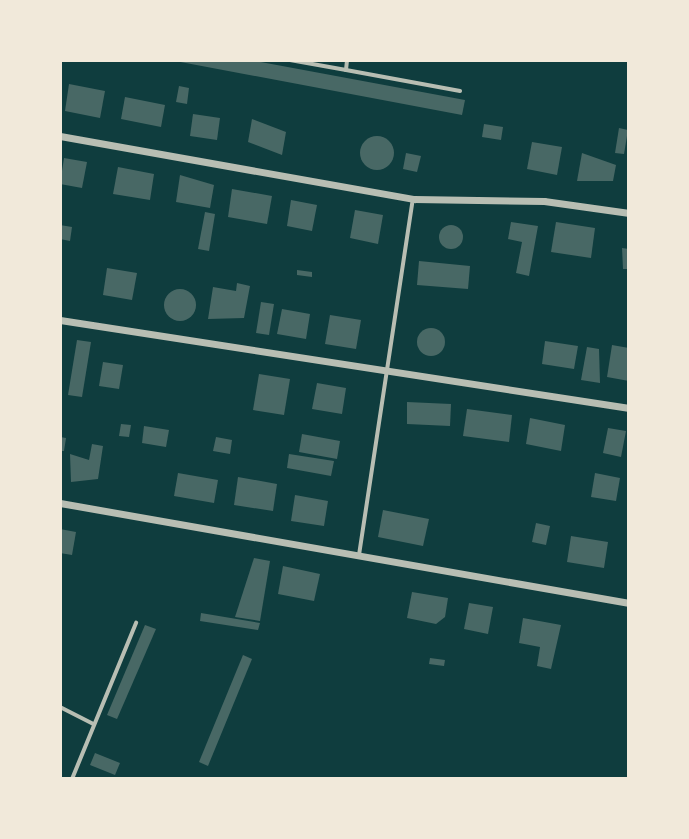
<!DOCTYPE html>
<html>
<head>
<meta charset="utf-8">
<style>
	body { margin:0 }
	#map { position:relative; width:689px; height:839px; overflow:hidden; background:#0f3d3e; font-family:"IBM Plex Sans",sans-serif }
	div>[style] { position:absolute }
	.building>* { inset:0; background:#486865 }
	.round { border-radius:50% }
	.service>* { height:4px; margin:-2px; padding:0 2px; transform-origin:2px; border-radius:2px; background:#b8beb3 }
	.minor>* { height:7px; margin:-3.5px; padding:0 3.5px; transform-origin:3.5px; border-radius:3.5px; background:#b8beb3 }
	span { translate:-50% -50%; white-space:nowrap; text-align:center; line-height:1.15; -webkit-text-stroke:6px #f1e9da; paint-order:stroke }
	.frame { position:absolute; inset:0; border:62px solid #f1e9da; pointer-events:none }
</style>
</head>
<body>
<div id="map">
	<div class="building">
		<i style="clip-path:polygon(170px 60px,250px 60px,465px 100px,462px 115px)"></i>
		<i style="clip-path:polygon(69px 84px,105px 91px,100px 118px,65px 111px)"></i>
		<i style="clip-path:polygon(179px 86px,189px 88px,187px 104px,176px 102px)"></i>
		<i style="clip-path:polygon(125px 97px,165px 105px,161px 127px,121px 119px)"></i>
		<i style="clip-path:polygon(193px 114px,220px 118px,217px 140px,190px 136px)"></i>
		<i style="clip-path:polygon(252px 119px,286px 132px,282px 155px,248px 142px)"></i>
		<i style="clip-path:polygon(484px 124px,503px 127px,501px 140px,482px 137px)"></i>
		<i style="clip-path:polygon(619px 128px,628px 130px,624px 154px,615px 153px)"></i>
		<i class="round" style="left:360px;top:136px;width:34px;height:34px"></i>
		<i style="clip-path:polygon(532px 142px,562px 147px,557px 175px,527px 169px)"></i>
		<i style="clip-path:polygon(406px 153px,421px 156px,417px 172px,403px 169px)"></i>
		<i style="clip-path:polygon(582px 153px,616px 165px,613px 181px,577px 181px)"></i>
		<i style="clip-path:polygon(64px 158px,87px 162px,82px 188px,60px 184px)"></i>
		<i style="clip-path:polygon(118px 167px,154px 174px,150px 200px,113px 194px)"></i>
		<i style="clip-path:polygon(180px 175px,214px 185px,210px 208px,176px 202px)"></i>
		<i style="clip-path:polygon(232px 189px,272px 196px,267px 224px,228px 217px)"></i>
		<i style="clip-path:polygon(291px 200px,317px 205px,312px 231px,287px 226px)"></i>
		<i style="clip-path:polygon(355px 210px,383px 215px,378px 244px,350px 238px)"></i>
		<i style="clip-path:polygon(205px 212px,215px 214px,209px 251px,198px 249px)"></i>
		<i style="clip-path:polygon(511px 222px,538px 226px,529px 276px,516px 273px,522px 242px,508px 239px)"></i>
		<i style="clip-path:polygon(556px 222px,595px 228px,591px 258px,551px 252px)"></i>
		<i class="round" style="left:439px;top:225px;width:24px;height:24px"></i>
		<i style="clip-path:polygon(60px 225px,72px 227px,70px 241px,60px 239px)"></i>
		<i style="clip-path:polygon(622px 248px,629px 249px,629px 269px,623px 269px)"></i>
		<i style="clip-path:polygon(419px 261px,470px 266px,468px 289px,417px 285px)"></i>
		<i style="clip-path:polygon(107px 268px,137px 273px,132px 300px,103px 295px)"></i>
		<i style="clip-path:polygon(297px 270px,312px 272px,312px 277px,297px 275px)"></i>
		<i style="clip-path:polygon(237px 283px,250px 286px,244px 318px,208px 319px,213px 287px,236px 291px)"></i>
		<i class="round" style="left:164px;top:289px;width:32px;height:32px"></i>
		<i style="clip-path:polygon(261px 302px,274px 304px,269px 335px,256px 333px)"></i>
		<i style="clip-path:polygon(282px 309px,310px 314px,306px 339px,277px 334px)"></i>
		<i style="clip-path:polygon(330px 315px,361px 320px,356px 349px,325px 344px)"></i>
		<i class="round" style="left:417px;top:328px;width:28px;height:28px"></i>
		<i style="clip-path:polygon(77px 340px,91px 342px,82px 397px,68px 395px)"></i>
		<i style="clip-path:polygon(545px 341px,578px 346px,574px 369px,542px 364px)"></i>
		<i style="clip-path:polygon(612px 345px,629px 348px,629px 381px,607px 377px)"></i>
		<i style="clip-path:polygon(587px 347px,599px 349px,600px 383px,581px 380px)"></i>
		<i style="clip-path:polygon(103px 362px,123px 365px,119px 389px,99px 386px)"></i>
		<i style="clip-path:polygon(259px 374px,290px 379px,284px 415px,253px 410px)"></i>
		<i style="clip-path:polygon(317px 383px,346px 388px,342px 414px,312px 409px)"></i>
		<i style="clip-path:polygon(407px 402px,451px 404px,450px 426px,407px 424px)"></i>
		<i style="clip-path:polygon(467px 409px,512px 415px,509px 442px,463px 436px)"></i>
		<i style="clip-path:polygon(530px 418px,565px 425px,561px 451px,526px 444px)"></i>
		<i style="clip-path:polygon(121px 424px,131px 425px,129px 437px,119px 436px)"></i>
		<i style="clip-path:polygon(144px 426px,169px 430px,166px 447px,142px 443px)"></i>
		<i style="clip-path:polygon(608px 428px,626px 431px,621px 457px,603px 453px)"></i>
		<i style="clip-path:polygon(302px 434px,340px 441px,337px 459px,299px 452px)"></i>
		<i style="clip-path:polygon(60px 437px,66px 438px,64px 451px,60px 451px)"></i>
		<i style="clip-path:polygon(216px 437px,232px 440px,230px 454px,213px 451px)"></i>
		<i style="clip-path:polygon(92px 444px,103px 446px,98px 479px,71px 482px,70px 454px,89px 460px)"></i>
		<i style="clip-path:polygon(289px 454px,334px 461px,331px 476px,287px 468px)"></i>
		<i style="clip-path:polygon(178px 473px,218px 480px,214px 503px,174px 496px)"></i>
		<i style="clip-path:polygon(595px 473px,620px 478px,616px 501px,591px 497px)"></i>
		<i style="clip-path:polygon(238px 477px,277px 484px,273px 511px,234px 505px)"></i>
		<i style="clip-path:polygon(295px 495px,328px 501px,324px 526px,291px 521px)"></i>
		<i style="clip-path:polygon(383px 510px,429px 519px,423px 546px,378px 537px)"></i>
		<i style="clip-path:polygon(536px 523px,550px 526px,546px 545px,532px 542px)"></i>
		<i style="clip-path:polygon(60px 529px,76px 532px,72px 555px,60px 553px)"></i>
		<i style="clip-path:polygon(571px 536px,608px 542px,604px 568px,567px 562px)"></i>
		<i style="clip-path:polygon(254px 558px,270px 561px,260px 621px,235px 617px)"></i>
		<i style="clip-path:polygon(283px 566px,320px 574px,314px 601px,278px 594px)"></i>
		<i style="clip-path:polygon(412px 592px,448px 598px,445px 617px,436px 624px,407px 618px)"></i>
		<i style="clip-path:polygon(469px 603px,493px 607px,488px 634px,464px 629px)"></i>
		<i style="clip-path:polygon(201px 613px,260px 623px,258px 630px,200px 621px)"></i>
		<i style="clip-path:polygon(523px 618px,561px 625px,551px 669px,537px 666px,540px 647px,519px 643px)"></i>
		<i style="clip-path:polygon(145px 625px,156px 629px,117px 719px,107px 715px)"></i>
		<i style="clip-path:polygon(243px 655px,252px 659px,208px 766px,199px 762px)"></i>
		<i style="clip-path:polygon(430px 658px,445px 660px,444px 666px,429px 664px)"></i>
		<i style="clip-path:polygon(95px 753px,120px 763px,115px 775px,90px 765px)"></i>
	</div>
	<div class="service">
		<i style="left:290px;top:60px;width:57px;rotate:10.1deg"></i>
		<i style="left:346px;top:70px;width:10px;rotate:-84deg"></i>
		<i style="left:346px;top:70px;width:116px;rotate:10.4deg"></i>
		<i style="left:359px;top:555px;width:359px;rotate:-81.4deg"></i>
		<i style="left:60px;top:707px;width:38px;rotate:27deg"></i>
		<i style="left:72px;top:779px;width:169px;rotate:-67.7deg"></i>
	</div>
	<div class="minor">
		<i style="left:60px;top:136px;width:360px;rotate:10.1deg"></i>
		<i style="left:414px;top:199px;width:130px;rotate:0.9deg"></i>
		<i style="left:544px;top:201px;width:86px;rotate:8deg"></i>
		<i style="left:60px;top:320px;width:576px;rotate:8.79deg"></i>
		<i style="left:60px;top:503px;width:578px;rotate:9.97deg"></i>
	</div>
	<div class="frame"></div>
</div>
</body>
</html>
